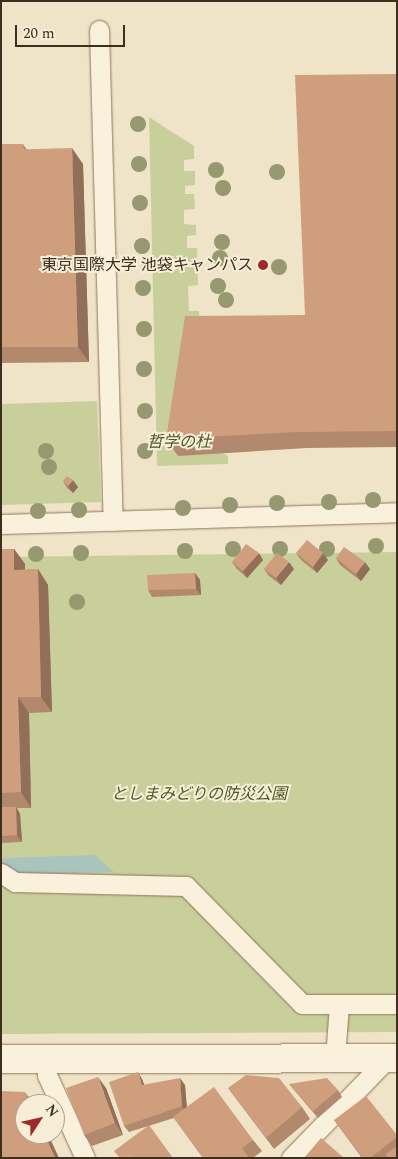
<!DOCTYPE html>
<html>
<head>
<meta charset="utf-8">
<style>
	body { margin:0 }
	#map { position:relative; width:398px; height:1159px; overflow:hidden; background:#f0e4c8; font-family:Spectral,"Noto Sans JP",serif }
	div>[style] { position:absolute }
	.green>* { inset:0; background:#c9cf9b }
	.water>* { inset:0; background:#a9c4bc }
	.roads { filter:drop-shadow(0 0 1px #8d765c) drop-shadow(0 0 1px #8d765c) }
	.lane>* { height:19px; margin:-9.5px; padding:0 9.5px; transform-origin:9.5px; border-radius:9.5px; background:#faf1dc }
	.street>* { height:28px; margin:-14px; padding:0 14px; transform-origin:14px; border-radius:14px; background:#faf1dc }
	.trees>* { width:16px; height:16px; margin:-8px; border-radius:50%; background:#96986f }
	.wall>* { inset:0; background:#b2896c }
	.shaded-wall>* { inset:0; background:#916f58 }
	.building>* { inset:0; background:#cf9f7d }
	.dots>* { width:14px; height:14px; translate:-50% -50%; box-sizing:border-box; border:2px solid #f7eed8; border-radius:50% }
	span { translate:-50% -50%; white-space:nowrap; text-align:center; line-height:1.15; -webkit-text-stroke:4px #f7eed8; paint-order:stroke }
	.poi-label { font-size:16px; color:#3d2e20 }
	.right { translate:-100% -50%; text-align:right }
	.park-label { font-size:16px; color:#4d5a26; font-style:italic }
	.frame { position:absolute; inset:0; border:2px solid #3d2e20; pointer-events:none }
	.north { position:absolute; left:15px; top:1094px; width:50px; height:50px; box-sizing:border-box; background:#f7eed8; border:1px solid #ada18e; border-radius:50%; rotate:55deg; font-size:14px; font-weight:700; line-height:20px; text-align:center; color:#3d2e20 }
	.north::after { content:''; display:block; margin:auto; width:18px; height:22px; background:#9e2a2b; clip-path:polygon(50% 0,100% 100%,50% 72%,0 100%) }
	.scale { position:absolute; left:15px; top:25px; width:110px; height:22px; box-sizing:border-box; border:2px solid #3d2e20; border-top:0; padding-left:6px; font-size:15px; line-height:18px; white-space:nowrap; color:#3d2e20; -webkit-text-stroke:4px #f7eed8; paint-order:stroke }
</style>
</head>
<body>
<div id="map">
	<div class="green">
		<i style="clip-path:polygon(149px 117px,194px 146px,194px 159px,184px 160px,184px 171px,195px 171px,195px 185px,185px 186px,185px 194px,194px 194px,195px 209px,184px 210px,184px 224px,196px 225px,196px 235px,187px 236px,187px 248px,197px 248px,198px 285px,188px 286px,189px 311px,199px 311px,202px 440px,228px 456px,228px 464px,157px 466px)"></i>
		<i style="clip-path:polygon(97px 401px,101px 502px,1px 505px,1px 404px)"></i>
		<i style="clip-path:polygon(397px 552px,397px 1032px,1px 1034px,1px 557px)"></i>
	</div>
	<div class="water">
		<i style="clip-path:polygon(95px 855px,114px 872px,18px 874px,1px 861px,1px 858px)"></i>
	</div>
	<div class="roads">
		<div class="lane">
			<i style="left:99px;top:30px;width:491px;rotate:88.4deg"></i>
			<i style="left:1px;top:524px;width:396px;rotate:-1.7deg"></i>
			<i style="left:1px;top:873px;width:17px;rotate:33deg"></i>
			<i style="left:15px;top:882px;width:171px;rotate:1.3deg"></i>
			<i style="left:186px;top:886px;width:165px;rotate:45.5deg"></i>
			<i style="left:302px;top:1004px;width:95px"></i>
			<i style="left:335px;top:1058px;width:53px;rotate:-85.7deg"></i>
			<i style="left:46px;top:1060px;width:15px;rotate:86deg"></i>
			<i style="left:47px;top:1075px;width:91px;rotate:65.4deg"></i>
			<i style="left:291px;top:1158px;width:139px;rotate:-45.9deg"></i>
		</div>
		<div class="street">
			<i style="left:1px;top:1059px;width:396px;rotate:-0.1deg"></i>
		</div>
	</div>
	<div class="trees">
		<i style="left:138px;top:124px"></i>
		<i style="left:139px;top:164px"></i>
		<i style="left:216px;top:170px"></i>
		<i style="left:277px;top:172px"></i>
		<i style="left:223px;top:188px"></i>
		<i style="left:140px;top:203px"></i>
		<i style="left:222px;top:242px"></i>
		<i style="left:142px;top:246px"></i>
		<i style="left:220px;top:258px"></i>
		<i style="left:279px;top:267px"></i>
		<i style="left:218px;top:286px"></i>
		<i style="left:143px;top:288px"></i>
		<i style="left:226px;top:300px"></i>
		<i style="left:144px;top:329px"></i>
		<i style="left:144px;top:369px"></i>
		<i style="left:145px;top:411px"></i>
		<i style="left:46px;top:451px"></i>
		<i style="left:145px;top:451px"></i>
		<i style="left:49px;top:467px"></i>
		<i style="left:373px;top:500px"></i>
		<i style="left:329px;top:502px"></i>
		<i style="left:277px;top:503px"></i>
		<i style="left:230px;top:505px"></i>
		<i style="left:183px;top:508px"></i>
		<i style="left:79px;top:510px"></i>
		<i style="left:38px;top:511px"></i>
		<i style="left:376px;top:546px"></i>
		<i style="left:233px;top:549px"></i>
		<i style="left:280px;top:549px"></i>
		<i style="left:327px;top:549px"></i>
		<i style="left:185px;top:551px"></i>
		<i style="left:81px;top:553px"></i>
		<i style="left:36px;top:554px"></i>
		<i style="left:77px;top:602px"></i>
	</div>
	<div class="wall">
		<i style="clip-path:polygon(397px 74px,397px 447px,307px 448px,178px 456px,166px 439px,305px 315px)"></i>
		<i style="clip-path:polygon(1px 144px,23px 144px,27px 150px,83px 164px,89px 362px,1px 363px)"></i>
		<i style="clip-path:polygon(63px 481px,78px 487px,73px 493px,67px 488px)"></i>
		<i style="clip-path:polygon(1px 549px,14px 549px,25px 564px,25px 570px,38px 569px,48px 585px,52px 712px,29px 713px,31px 808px,17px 808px,20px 814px,22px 842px,1px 843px)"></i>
		<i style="clip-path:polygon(296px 553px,323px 553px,328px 560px,317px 573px,301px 560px)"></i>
		<i style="clip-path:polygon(336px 558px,370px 569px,361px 581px,340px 565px)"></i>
		<i style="clip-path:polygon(263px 560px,247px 578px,237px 569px,232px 562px)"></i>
		<i style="clip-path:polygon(264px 569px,294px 569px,281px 585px,269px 576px)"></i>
		<i style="clip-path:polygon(195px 573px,200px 580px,201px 595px,152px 597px,148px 590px)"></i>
		<i style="clip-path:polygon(142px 1079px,144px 1085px,185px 1085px,187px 1107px,253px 1140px,262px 1151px,253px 1158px,203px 1158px,174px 1118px,129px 1132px,124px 1126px)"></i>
		<i style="clip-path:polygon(289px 1084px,338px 1090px,342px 1097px,318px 1118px,294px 1090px)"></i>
		<i style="clip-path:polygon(106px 1088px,123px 1135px,92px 1146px,84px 1135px)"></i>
		<i style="clip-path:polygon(228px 1088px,302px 1107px,310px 1119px,274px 1149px)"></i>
		<i style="clip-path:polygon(334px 1120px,397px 1135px,397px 1158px,362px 1158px)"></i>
	</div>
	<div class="shaded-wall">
		<i style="clip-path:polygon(72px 148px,83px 164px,89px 362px,78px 347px)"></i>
		<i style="clip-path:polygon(73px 480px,78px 487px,73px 493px,68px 486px)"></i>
		<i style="clip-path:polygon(14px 549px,25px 564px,25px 585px,14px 570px)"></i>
		<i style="clip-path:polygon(259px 553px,263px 560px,247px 578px,243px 571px)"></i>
		<i style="clip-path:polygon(323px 553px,328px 560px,317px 573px,313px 567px)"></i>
		<i style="clip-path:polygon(289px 562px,294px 569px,281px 585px,276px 578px)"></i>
		<i style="clip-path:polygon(365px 562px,370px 569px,361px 581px,356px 574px)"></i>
		<i style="clip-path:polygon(38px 569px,48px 585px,52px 712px,41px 697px)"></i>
		<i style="clip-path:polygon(195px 573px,200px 580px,201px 595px,196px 589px)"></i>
		<i style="clip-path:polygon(18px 697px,29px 713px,31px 808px,21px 792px)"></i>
		<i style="clip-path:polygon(16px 807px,20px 814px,22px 842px,17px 835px)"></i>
		<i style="clip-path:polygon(138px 1072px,142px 1079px,147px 1092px,142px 1085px)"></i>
		<i style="clip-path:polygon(98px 1077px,106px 1088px,123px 1135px,115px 1123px)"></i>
		<i style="clip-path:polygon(180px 1078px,185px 1085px,187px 1113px,182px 1106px)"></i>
		<i style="clip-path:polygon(25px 1092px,33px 1104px,30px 1104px)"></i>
		<i style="clip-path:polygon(44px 1134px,48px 1134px,59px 1158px,55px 1158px)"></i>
	</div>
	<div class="building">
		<i style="clip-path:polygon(397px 74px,397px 431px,296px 432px,166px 439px,185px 316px,305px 315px,295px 75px)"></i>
		<i style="clip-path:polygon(1px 144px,23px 144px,24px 150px,1px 150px)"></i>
		<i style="clip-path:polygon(72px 148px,78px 347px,1px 347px,1px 150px)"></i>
		<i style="clip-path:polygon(67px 476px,73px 480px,68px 486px,63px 481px)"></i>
		<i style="clip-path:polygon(307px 540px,323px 553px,313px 567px,296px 553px)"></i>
		<i style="clip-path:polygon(246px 544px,259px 553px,243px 571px,232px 562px)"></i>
		<i style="clip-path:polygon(344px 547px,365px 562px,356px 574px,336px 558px)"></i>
		<i style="clip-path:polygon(1px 549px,14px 549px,14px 570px,38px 569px,41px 697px,18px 697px,21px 792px,1px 793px)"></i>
		<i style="clip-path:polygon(277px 553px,289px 562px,276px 578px,264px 569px)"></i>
		<i style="clip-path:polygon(195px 573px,196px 589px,148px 590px,147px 575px)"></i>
		<i style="clip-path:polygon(1px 807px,16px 807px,17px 835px,1px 836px)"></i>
		<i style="clip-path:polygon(138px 1072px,142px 1085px,180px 1078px,182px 1106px,124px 1126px,109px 1082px)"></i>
		<i style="clip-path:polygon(246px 1075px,279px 1078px,302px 1107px,266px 1138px,228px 1088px)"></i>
		<i style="clip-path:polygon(98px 1077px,115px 1123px,84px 1135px,66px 1088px)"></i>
		<i style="clip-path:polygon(327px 1078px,338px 1090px,313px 1111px,289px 1084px)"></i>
		<i style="clip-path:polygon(214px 1087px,253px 1140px,242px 1148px,248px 1156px,246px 1158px,203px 1158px,173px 1117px)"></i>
		<i style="clip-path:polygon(1px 1091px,25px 1092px,30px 1104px,25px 1104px,25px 1134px,44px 1134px,55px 1158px,1px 1158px)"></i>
		<i style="clip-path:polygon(366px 1096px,397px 1135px,397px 1137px,370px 1158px,363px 1158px,334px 1120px)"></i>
		<i style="clip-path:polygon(149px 1125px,173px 1158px,131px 1158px,129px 1155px,125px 1158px,120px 1158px,114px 1151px)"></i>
		<i style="clip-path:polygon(321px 1138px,344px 1158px,304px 1158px)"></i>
		<i style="clip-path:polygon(397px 1146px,397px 1158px,388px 1158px,386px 1154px)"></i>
		<i style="clip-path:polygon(129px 1155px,131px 1158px,125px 1158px)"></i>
	</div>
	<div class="dots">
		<i style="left:263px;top:265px;background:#9e2a2b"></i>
	</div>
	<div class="poi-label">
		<span class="right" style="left:253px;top:265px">東京国際大学 池袋キャンパス</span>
	</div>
	<div class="park-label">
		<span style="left:179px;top:442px">哲学の杜</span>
		<span style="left:199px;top:794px">としまみどりの防災公園</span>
	</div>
	<div class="frame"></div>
	<div class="north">N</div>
	<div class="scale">20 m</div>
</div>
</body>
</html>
